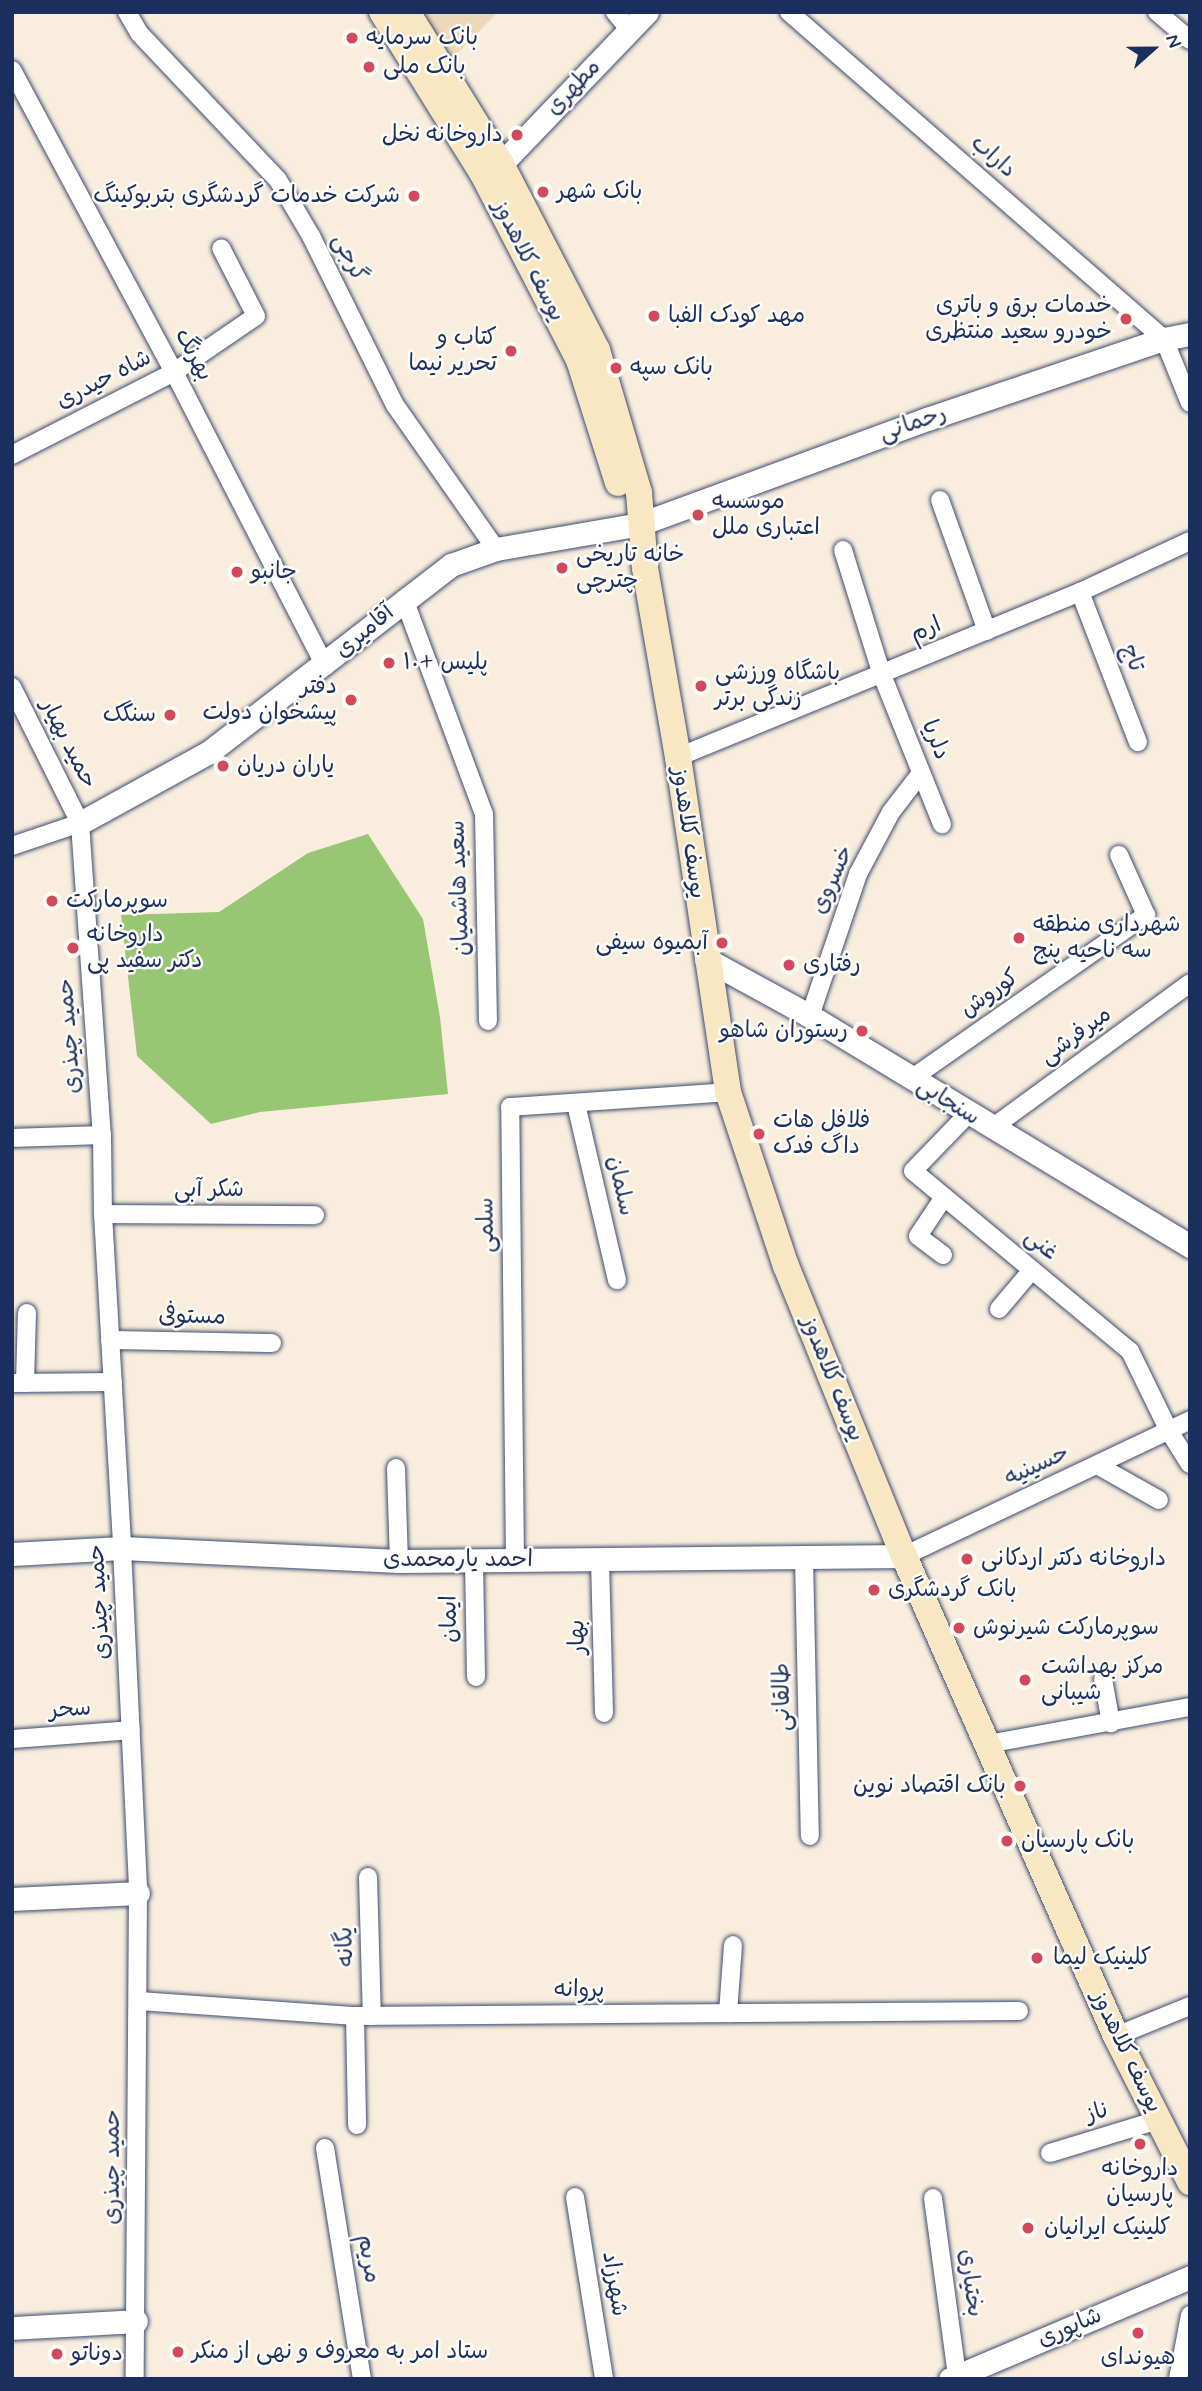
<!DOCTYPE html>
<html>
<head>
<meta charset="utf-8">
<style>
	body { margin:0 }
	#map { position:relative; width:1202px; height:2391px; overflow:hidden; background:#f9eede; font-family:Mynerve,"Playpen Sans Arabic",sans-serif }
	div>[style] { position:absolute }
	.built>* { inset:0; background:#eed7bb }
	.green>* { inset:0; background:#99c674 }
	.roads { filter:drop-shadow(0 0 2px #3c4c71) drop-shadow(0 0 2px #3c4c71) }
	.minor>* { height:18px; margin:-9px; padding:0 9px; transform-origin:9px; border-radius:9px; background:#fff }
	.tertiary>* { height:23px; margin:-11.5px; padding:0 11.5px; transform-origin:11.5px; border-radius:11.5px; background:#fff }
	.secondary>* { height:26px; margin:-13px; padding:0 13px; transform-origin:13px; border-radius:13px; background:#f9e7c3 }
	.dots>* { width:19px; height:19px; translate:-50% -50%; box-sizing:border-box; border:4px solid #fdfcf7; border-radius:50% }
	span { translate:-50% -50%; white-space:nowrap; text-align:center; line-height:1.15; -webkit-text-stroke:5px #fdfcf7; paint-order:stroke }
	.poi-label { font-size:23px; color:#1b2f5e }
	.left { translate:0 -50%; text-align:left }
	.right { translate:-100% -50%; text-align:right }
	.street-label { font-size:23px; color:#1b2f5e }
	.frame { position:absolute; inset:0; border:14px solid #1b2f5e; pointer-events:none }
	.north { position:absolute; left:1118px; top:14px; width:70px; height:70px; -webkit-text-stroke:5px #fdfcf7; paint-order:stroke; rotate:69deg; font-size:19px; font-weight:700; line-height:28px; text-align:center; color:#1b2f5e }
	.north::after { content:''; display:block; margin:auto; width:24px; height:32px; background:#1b2f5e; clip-path:polygon(50% 0,100% 100%,50% 72%,0 100%) }
</style>
</head>
<body>
<div id="map">
	<div class="built">
		<i style="clip-path:polygon(415px 12px,498px 12px,447px 64px)"></i>
	</div>
	<div class="green">
		<i style="clip-path:polygon(368px 834px,423px 919px,440px 1017px,448px 1094px,260px 1112px,211px 1124px,137px 1056px,121px 915px,219px 912px,308px 853px)"></i>
	</div>
	<div class="roads">
		<div class="minor">
			<i style="left:127px;top:12px;width:24px;rotate:60deg"></i>
			<i style="left:139px;top:33px;width:202px;rotate:46.6deg"></i>
			<i style="left:278px;top:180px;width:65px;rotate:59.5deg"></i>
			<i style="left:311px;top:236px;width:189px;rotate:63.6deg"></i>
			<i style="left:395px;top:405px;width:176px;rotate:55deg"></i>
			<i style="left:615px;top:12px;width:22px;rotate:51deg"></i>
			<i style="left:789px;top:12px;width:498px;rotate:41.1deg"></i>
			<i style="left:1164px;top:339px;width:69px;rotate:67.9deg"></i>
			<i style="left:1157px;top:12px;width:43px;rotate:40.3deg"></i>
			<i style="left:12px;top:70px;width:343px;rotate:61.8deg"></i>
			<i style="left:174px;top:372px;width:331px;rotate:62.8deg"></i>
			<i style="left:12px;top:455px;width:182px;rotate:-27.1deg"></i>
			<i style="left:174px;top:372px;width:99px;rotate:-34.3deg"></i>
			<i style="left:256px;top:316px;width:76px;rotate:-117.2deg"></i>
			<i style="left:940px;top:500px;width:139px;rotate:70.3deg"></i>
			<i style="left:843px;top:550px;width:131px;rotate:72.7deg"></i>
			<i style="left:882px;top:675px;width:161px;rotate:68.1deg"></i>
			<i style="left:1080px;top:592px;width:161px;rotate:68.9deg"></i>
			<i style="left:404px;top:599px;width:229px;rotate:69.6deg"></i>
			<i style="left:484px;top:814px;width:207px;rotate:88.9deg"></i>
			<i style="left:12px;top:687px;width:152px;rotate:63.4deg"></i>
			<i style="left:80px;top:823px;width:313px;rotate:86deg"></i>
			<i style="left:102px;top:1135px;width:79px;rotate:89.3deg"></i>
			<i style="left:103px;top:1214px;width:335px;rotate:86.7deg"></i>
			<i style="left:122px;top:1548px;width:345px;rotate:87.3deg"></i>
			<i style="left:138px;top:1893px;width:486px;rotate:90.4deg"></i>
			<i style="left:678px;top:757px;width:435px;rotate:-22.3deg"></i>
			<i style="left:1080px;top:592px;width:121px;rotate:-24.9deg"></i>
			<i style="left:12px;top:846px;width:72px;rotate:-18.7deg"></i>
			<i style="left:810px;top:1016px;width:150px;rotate:-71.3deg"></i>
			<i style="left:858px;top:874px;width:70px;rotate:-62deg"></i>
			<i style="left:891px;top:812px;width:49px;rotate:-52.4deg"></i>
			<i style="left:911px;top:1079px;width:287px;rotate:-34.9deg"></i>
			<i style="left:1146px;top:915px;width:66px;rotate:-114.2deg"></i>
			<i style="left:576px;top:1104px;width:181px;rotate:76.9deg"></i>
			<i style="left:968px;top:1114px;width:79px;rotate:134deg"></i>
			<i style="left:913px;top:1171px;width:282px;rotate:39.7deg"></i>
			<i style="left:1130px;top:1351px;width:89px;rotate:64deg"></i>
			<i style="left:1169px;top:1431px;width:39px;rotate:58deg"></i>
			<i style="left:992px;top:1128px;width:245px;rotate:-36.2deg"></i>
			<i style="left:12px;top:1138px;width:90px;rotate:-1.9deg"></i>
			<i style="left:103px;top:1214px;width:212px;rotate:0.3deg"></i>
			<i style="left:943px;top:1255px;width:31px;rotate:-143deg"></i>
			<i style="left:918px;top:1236px;width:47px;rotate:-56.3deg"></i>
			<i style="left:999px;top:1309px;width:51px;rotate:-49.8deg"></i>
			<i style="left:110px;top:1340px;width:162px;rotate:1.1deg"></i>
			<i style="left:12px;top:1383px;width:101px;rotate:-0.6deg"></i>
			<i style="left:25px;top:1383px;width:70px;rotate:-88.4deg"></i>
			<i style="left:1097px;top:1465px;width:71px;rotate:29.4deg"></i>
			<i style="left:396px;top:1468px;width:93px;rotate:88.2deg"></i>
			<i style="left:904px;top:1556px;width:317px;rotate:-25.4deg"></i>
			<i style="left:804px;top:1557px;width:279px;rotate:88.8deg"></i>
			<i style="left:600px;top:1560px;width:153px;rotate:88.5deg"></i>
			<i style="left:474px;top:1561px;width:116px;rotate:89deg"></i>
			<i style="left:515px;top:1561px;width:454px;rotate:-90.6deg"></i>
			<i style="left:510px;top:1107px;width:219px;rotate:-3.9deg"></i>
			<i style="left:1103px;top:1679px;width:45px;rotate:79.7deg"></i>
			<i style="left:12px;top:1739px;width:119px;rotate:-4.3deg"></i>
			<i style="left:988px;top:1744px;width:205px;rotate:-10.4deg"></i>
			<i style="left:368px;top:1877px;width:139px;rotate:88.4deg"></i>
			<i style="left:139px;top:2001px;width:217px;rotate:4deg"></i>
			<i style="left:355px;top:2016px;width:664px;rotate:-0.43deg"></i>
			<i style="left:728px;top:2013px;width:68px;rotate:-85.8deg"></i>
			<i style="left:355px;top:2016px;width:109px;rotate:88.9deg"></i>
			<i style="left:1116px;top:2036px;width:80px;rotate:-22.1deg"></i>
			<i style="left:325px;top:2148px;width:234px;rotate:80.9deg"></i>
			<i style="left:1050px;top:2153px;width:113px;rotate:-17deg"></i>
			<i style="left:575px;top:2197px;width:184px;rotate:80.9deg"></i>
			<i style="left:933px;top:2198px;width:180px;rotate:82.3deg"></i>
			<i style="left:1178px;top:2379px;width:65px;rotate:-79.4deg"></i>
		</div>
		<div class="tertiary">
			<i style="left:501px;top:164px;width:211px;rotate:-46.2deg"></i>
			<i style="left:80px;top:823px;width:147px;rotate:-28.8deg"></i>
			<i style="left:209px;top:752px;width:306px;rotate:-37.7deg"></i>
			<i style="left:451px;top:565px;width:48px;rotate:-19.6deg"></i>
			<i style="left:496px;top:549px;width:146px;rotate:-9.8deg"></i>
			<i style="left:640px;top:524px;width:306px;rotate:-20.1deg"></i>
			<i style="left:927px;top:419px;width:250px;rotate:-18.7deg"></i>
			<i style="left:1164px;top:339px;width:26px;rotate:-11deg"></i>
			<i style="left:706px;top:959px;width:119px;rotate:28.7deg"></i>
			<i style="left:810px;top:1016px;width:444px;rotate:31.2deg"></i>
			<i style="left:12px;top:1554px;width:110px;rotate:-3.1deg"></i>
			<i style="left:122px;top:1548px;width:277px;rotate:2.7deg"></i>
			<i style="left:399px;top:1561px;width:505px;rotate:-0.57deg"></i>
			<i style="left:12px;top:1899px;width:126px;rotate:-2.7deg"></i>
			<i style="left:12px;top:2328px;width:124px;rotate:-3.2deg"></i>
			<i style="left:950px;top:2379px;width:261px;rotate:-23deg"></i>
		</div>
		<div class="secondary">
			<i style="left:382px;top:12px;width:191px;rotate:58.1deg"></i>
			<i style="left:483px;top:174px;width:209px;rotate:62.7deg"></i>
			<i style="left:579px;top:360px;width:129px;rotate:72.4deg"></i>
			<i style="left:407px;top:12px;width:179px;rotate:58.3deg"></i>
			<i style="left:501px;top:164px;width:209px;rotate:62.7deg"></i>
			<i style="left:597px;top:350px;width:149px;rotate:73.6deg"></i>
			<i style="left:639px;top:493px;width:75px;rotate:85.4deg"></i>
			<i style="left:645px;top:568px;width:192px;rotate:80.1deg"></i>
			<i style="left:678px;top:757px;width:339px;rotate:81.5deg"></i>
			<i style="left:728px;top:1092px;width:183px;rotate:71.6deg"></i>
			<i style="left:786px;top:1266px;width:313px;rotate:67.9deg"></i>
			<i style="left:904px;top:1556px;width:525px;rotate:66.17deg"></i>
			<i style="left:1116px;top:2036px;width:164px;rotate:63.1deg"></i>
		</div>
	</div>
	<div class="dots">
		<i style="left:352px;top:38px;background:#d1495b"></i>
		<i style="left:369px;top:67px;background:#d1495b"></i>
		<i style="left:517px;top:135px;background:#d1495b"></i>
		<i style="left:543px;top:192px;background:#d1495b"></i>
		<i style="left:414px;top:196px;background:#d1495b"></i>
		<i style="left:654px;top:316px;background:#d1495b"></i>
		<i style="left:1126px;top:319px;background:#d1495b"></i>
		<i style="left:511px;top:351px;background:#d1495b"></i>
		<i style="left:616px;top:368px;background:#d1495b"></i>
		<i style="left:698px;top:515px;background:#d1495b"></i>
		<i style="left:562px;top:568px;background:#d1495b"></i>
		<i style="left:237px;top:572px;background:#d1495b"></i>
		<i style="left:389px;top:663px;background:#d1495b"></i>
		<i style="left:701px;top:686px;background:#d1495b"></i>
		<i style="left:351px;top:700px;background:#d1495b"></i>
		<i style="left:170px;top:715px;background:#d1495b"></i>
		<i style="left:223px;top:766px;background:#d1495b"></i>
		<i style="left:52px;top:901px;background:#d1495b"></i>
		<i style="left:1019px;top:938px;background:#d1495b"></i>
		<i style="left:722px;top:943px;background:#d1495b"></i>
		<i style="left:73px;top:948px;background:#d1495b"></i>
		<i style="left:789px;top:965px;background:#d1495b"></i>
		<i style="left:862px;top:1031px;background:#d1495b"></i>
		<i style="left:759px;top:1134px;background:#d1495b"></i>
		<i style="left:967px;top:1559px;background:#d1495b"></i>
		<i style="left:874px;top:1590px;background:#d1495b"></i>
		<i style="left:959px;top:1628px;background:#d1495b"></i>
		<i style="left:1025px;top:1680px;background:#d1495b"></i>
		<i style="left:1020px;top:1786px;background:#d1495b"></i>
		<i style="left:1007px;top:1841px;background:#d1495b"></i>
		<i style="left:1037px;top:1958px;background:#d1495b"></i>
		<i style="left:1140px;top:2144px;background:#d1495b"></i>
		<i style="left:1028px;top:2228px;background:#d1495b"></i>
		<i style="left:1138px;top:2333px;background:#d1495b"></i>
		<i style="left:178px;top:2352px;background:#d1495b"></i>
		<i style="left:57px;top:2354px;background:#d1495b"></i>
	</div>
	<div class="poi-label">
		<span class="left" style="left:366px;top:38px">بانک سرمایه</span>
		<span class="left" style="left:383px;top:67px">بانک ملی</span>
		<span class="right" style="left:503px;top:135px">داروخانه نخل</span>
		<span class="left" style="left:557px;top:192px">بانک شهر</span>
		<span class="right" style="left:400px;top:196px">شرکت خدمات گردشگری بتربوکینگ</span>
		<span class="right" style="left:1112px;top:319px">خدمات برق و باتری<br>خودرو سعید منتظری</span>
		<span class="left" style="left:668px;top:316px">مهد کودک الفبا</span>
		<span class="right" style="left:497px;top:351px">کتاب و<br>تحریر نیما</span>
		<span class="left" style="left:630px;top:368px">بانک سپه</span>
		<span class="left" style="left:712px;top:515px">موسسه<br>اعتباری ملل</span>
		<span class="left" style="left:576px;top:568px">خانه تاریخی<br>چترچی</span>
		<span class="left" style="left:251px;top:572px">جانبو</span>
		<span class="left" style="left:403px;top:663px">پلیس +۱۰</span>
		<span class="left" style="left:715px;top:686px">باشگاه ورزشی<br>زندگی برتر</span>
		<span class="right" style="left:337px;top:700px">دفتر<br>پیشخوان دولت</span>
		<span class="right" style="left:156px;top:715px">سنگک</span>
		<span class="left" style="left:237px;top:766px">یاران دریان</span>
		<span class="left" style="left:66px;top:901px">سوپرمارکت</span>
		<span class="left" style="left:1033px;top:938px">شهرداری منطقه<br>سه ناحیه پنج</span>
		<span class="left" style="left:87px;top:948px">داروخانه<br>دکتر سفید پی</span>
		<span class="right" style="left:708px;top:943px">آبمیوه سیفی</span>
		<span class="left" style="left:803px;top:965px">رفتاری</span>
		<span class="right" style="left:848px;top:1031px">رستوران شاهو</span>
		<span class="left" style="left:773px;top:1134px">فلافل هات<br>داگ فدک</span>
		<span class="left" style="left:981px;top:1559px">داروخانه دکتر اردکانی</span>
		<span class="left" style="left:888px;top:1590px">بانک گردشگری</span>
		<span class="left" style="left:973px;top:1628px">سوپرمارکت شیرنوش</span>
		<span class="left" style="left:1041px;top:1680px">مرکز بهداشت<br>شیبانی</span>
		<span class="right" style="left:1006px;top:1786px">بانک اقتصاد نوین</span>
		<span class="left" style="left:1021px;top:1841px">بانک پارسیان</span>
		<span class="left" style="left:1053px;top:1958px">کلینیک لیما</span>
		<span style="left:1140px;top:2182px">داروخانه<br>پارسیان</span>
		<span class="left" style="left:1044px;top:2228px">کلینیک ایرانیان</span>
		<span class="left" style="left:192px;top:2352px">ستاد امر به معروف و نهی از منکر</span>
		<span class="left" style="left:71px;top:2354px">دوناتو</span>
		<span style="left:1138px;top:2358px">هیوندای</span>
	</div>
	<div class="street-label">
		<span style="left:574px;top:88px;rotate:-47deg">مطهری</span>
		<span style="left:993px;top:157px;rotate:41deg">داراب</span>
		<span style="left:349px;top:258px;rotate:64deg">گرجی</span>
		<span style="left:528px;top:261px;rotate:63deg">یوسف کلاهدوز</span>
		<span style="left:193px;top:355px;rotate:62deg">بهرنگ</span>
		<span style="left:104px;top:380px;rotate:-27deg">شاه حیدری</span>
		<span style="left:913px;top:424px;rotate:-19deg">رحمانی</span>
		<span style="left:926px;top:630px;rotate:-23deg">ارم</span>
		<span style="left:365px;top:632px;rotate:-40deg">آقامیری</span>
		<span style="left:1132px;top:658px;rotate:69deg">تاج</span>
		<span style="left:935px;top:740px;rotate:68deg">دلریا</span>
		<span style="left:68px;top:744px;rotate:63deg">حمید بهیار</span>
		<span style="left:688px;top:833px;rotate:82deg">یوسف کلاهدوز</span>
		<span style="left:833px;top:880px;rotate:-67deg">خسروی</span>
		<span style="left:460px;top:888px;rotate:-92deg">سعید هاشمیان</span>
		<span style="left:990px;top:994px;rotate:-35deg">کوروش</span>
		<span style="left:70px;top:1036px;rotate:-94deg">حمید چیذری</span>
		<span style="left:1076px;top:1036px;rotate:-36deg">میرفرشی</span>
		<span style="left:948px;top:1102px;rotate:32deg">سنجابی</span>
		<span style="left:620px;top:1186px;rotate:77deg">سلمان</span>
		<span style="left:209px;top:1190px">شکر آبی</span>
		<span style="left:487px;top:1225px;rotate:-91deg">سلمی</span>
		<span style="left:1041px;top:1245px;rotate:40deg">غنی</span>
		<span style="left:192px;top:1317px;rotate:1deg">مستوفی</span>
		<span style="left:832px;top:1379px;rotate:68deg">یوسف کلاهدوز</span>
		<span style="left:1037px;top:1466px;rotate:-25deg">حسینیه</span>
		<span style="left:458px;top:1560px">احمد یارمحمدی</span>
		<span style="left:100px;top:1602px;rotate:-93deg">حمید چیذری</span>
		<span style="left:450px;top:1619px;rotate:-91deg">ایمان</span>
		<span style="left:578px;top:1637px;rotate:-92deg">بهار</span>
		<span style="left:783px;top:1697px;rotate:-91deg">طالقانی</span>
		<span style="left:70px;top:1710px;rotate:-4deg">سحر</span>
		<span style="left:346px;top:1947px;rotate:-92deg">یگانه</span>
		<span style="left:579px;top:1990px">پروانه</span>
		<span style="left:1126px;top:2052px;rotate:64deg">یوسف کلاهدوز</span>
		<span style="left:1097px;top:2113px;rotate:-17deg">ناز</span>
		<span style="left:113px;top:2167px;rotate:-90deg">حمید چیذری</span>
		<span style="left:368px;top:2259px;rotate:81deg">مریم</span>
		<span style="left:970px;top:2283px;rotate:82deg">بختیاری</span>
		<span style="left:614px;top:2284px;rotate:81deg">شهرزاد</span>
		<span style="left:1070px;top:2328px;rotate:-23deg">شاپوری</span>
	</div>
	<div class="frame"></div>
	<div class="north">N</div>
</div>
</body>
</html>
